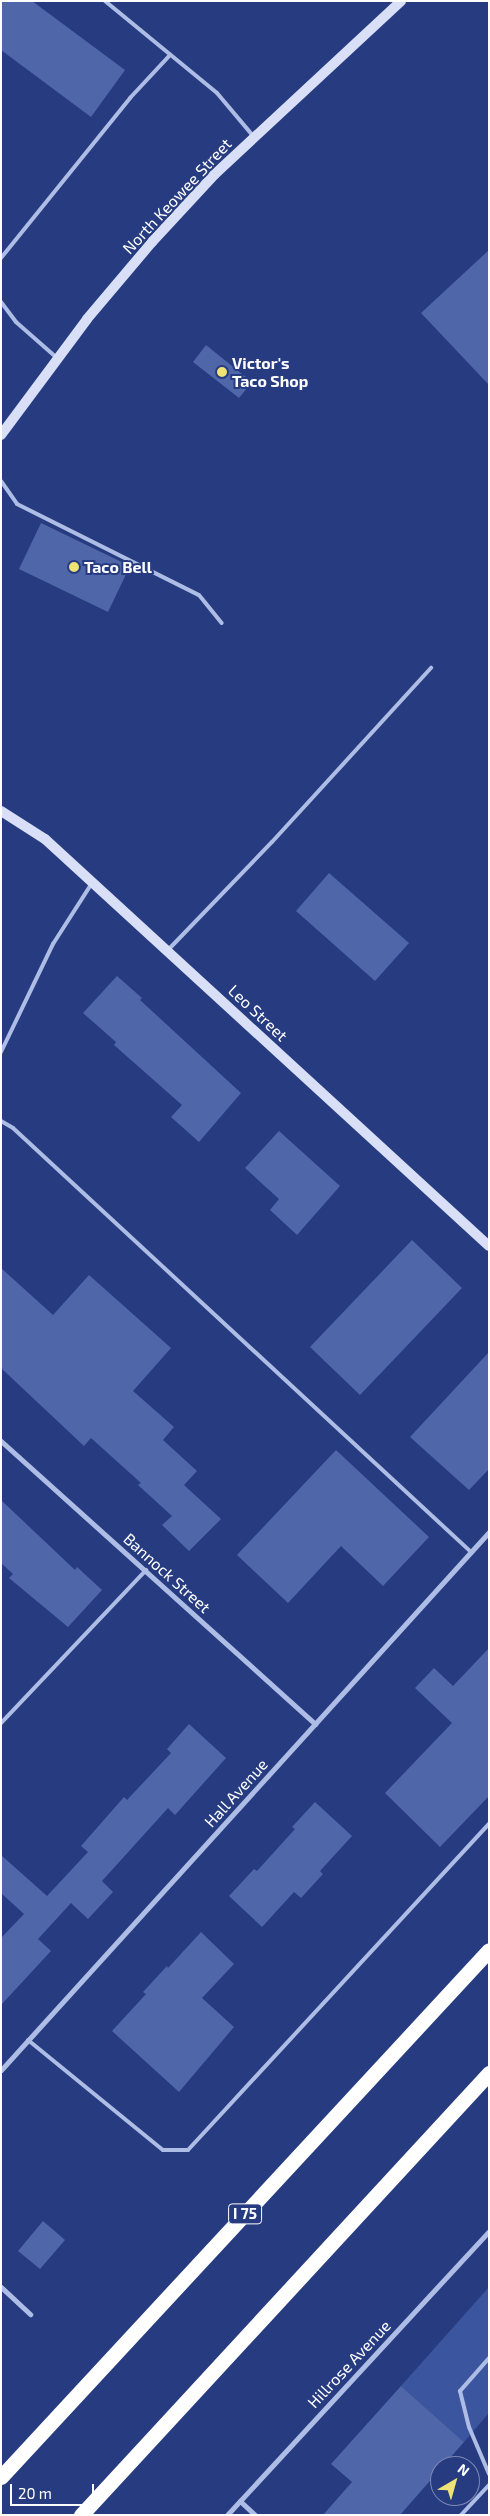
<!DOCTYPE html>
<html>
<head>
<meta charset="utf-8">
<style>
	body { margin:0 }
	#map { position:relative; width:490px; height:2516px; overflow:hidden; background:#273c80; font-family:"Exo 2",sans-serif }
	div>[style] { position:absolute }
	.green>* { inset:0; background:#3b559e }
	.building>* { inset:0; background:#4f66a9 }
	.lane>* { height:4px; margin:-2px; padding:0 2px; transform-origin:2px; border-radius:2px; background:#aebde6 }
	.street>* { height:5px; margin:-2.5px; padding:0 2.5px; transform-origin:2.5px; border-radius:2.5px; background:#aebde6 }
	.secondary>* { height:10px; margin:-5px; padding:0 5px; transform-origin:5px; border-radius:5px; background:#d8dff6 }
	.highway>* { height:15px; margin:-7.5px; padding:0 7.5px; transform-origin:7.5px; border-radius:7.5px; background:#fff }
	.dots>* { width:14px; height:14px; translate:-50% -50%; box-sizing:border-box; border:2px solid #273c80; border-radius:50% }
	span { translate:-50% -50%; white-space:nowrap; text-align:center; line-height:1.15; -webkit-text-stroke:4px #273c80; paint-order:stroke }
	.shield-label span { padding:1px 4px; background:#273c80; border:1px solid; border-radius:4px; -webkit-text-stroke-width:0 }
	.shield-label { font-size:15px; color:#fff; font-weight:700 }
	.street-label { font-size:16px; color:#fff }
	.poi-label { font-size:16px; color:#fff; font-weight:700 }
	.left { translate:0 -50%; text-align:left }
	.frame { position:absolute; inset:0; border:2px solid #fff; pointer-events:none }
	.north { position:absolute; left:430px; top:2456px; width:50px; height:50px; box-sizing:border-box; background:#273c80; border:1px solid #7d8ab3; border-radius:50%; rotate:38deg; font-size:14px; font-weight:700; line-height:20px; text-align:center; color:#fff }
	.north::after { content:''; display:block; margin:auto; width:18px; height:22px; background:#eee374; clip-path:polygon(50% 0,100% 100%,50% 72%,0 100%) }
	.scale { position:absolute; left:10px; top:2484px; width:84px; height:22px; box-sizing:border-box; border:2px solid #fff; border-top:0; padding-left:6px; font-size:15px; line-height:18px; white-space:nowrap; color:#fff; -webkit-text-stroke:4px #273c80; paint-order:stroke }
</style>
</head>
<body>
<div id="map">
	<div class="green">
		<i style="clip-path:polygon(489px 2287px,489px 2413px,464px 2442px,401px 2386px)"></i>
	</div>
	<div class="building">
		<i style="clip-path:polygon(1px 1px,32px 1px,125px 70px,91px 117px,1px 50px)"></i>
		<i style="clip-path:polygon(489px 250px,489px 385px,421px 313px)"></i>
		<i style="clip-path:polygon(206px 345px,252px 382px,239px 398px,193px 362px)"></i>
		<i style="clip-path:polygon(41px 523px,130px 566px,108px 612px,19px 569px)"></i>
		<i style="clip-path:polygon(329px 873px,409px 943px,375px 981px,296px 911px)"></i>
		<i style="clip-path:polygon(117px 976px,142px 998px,140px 1000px,241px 1093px,199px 1142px,171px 1117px,182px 1105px,114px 1045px,116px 1042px,83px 1013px)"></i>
		<i style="clip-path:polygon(279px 1131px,340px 1186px,297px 1235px,270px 1210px,279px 1199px,245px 1168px)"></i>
		<i style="clip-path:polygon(412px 1240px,462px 1288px,360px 1395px,310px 1347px)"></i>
		<i style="clip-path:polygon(1px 1268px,53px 1315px,89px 1275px,171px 1348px,133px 1391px,174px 1427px,163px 1440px,197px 1471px,184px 1485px,221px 1519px,189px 1551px,162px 1525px,172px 1516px,138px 1485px,141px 1483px,91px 1438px,84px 1446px,1px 1368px)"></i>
		<i style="clip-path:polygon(489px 1352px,489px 1469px,469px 1490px,410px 1437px)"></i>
		<i style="clip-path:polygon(336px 1450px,429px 1537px,383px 1586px,341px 1546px,288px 1603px,237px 1555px)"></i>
		<i style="clip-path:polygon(1px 1500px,75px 1570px,77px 1567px,102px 1590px,68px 1627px,9px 1578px,13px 1574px,1px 1563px)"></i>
		<i style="clip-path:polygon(489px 1648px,489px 1796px,440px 1847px,385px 1793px,452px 1723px,415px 1688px,434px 1668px,453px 1686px)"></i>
		<i style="clip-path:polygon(189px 1724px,226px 1758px,175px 1815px,168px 1808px,102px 1881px,113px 1892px,88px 1919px,71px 1903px,38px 1939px,51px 1951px,1px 2005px,1px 1938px,24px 1914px,1px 1893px,1px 1855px,47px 1896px,88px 1852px,81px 1846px,124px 1797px,127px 1800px,171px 1753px,167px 1749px)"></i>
		<i style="clip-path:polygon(315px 1802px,352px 1836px,320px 1871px,323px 1874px,301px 1898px,294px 1892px,262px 1927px,229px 1896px,254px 1869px,257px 1871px,295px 1829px,292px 1827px)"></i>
		<i style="clip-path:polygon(201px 1932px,234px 1964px,202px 1998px,234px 2027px,179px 2092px,112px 2031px,146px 1994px,143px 1992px,167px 1966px,168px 1968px)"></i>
		<i style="clip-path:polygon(43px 2221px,65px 2240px,40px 2269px,18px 2251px)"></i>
		<i style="clip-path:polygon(401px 2386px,464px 2442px,400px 2515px,323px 2515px,352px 2482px,331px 2464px)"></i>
	</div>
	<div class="lane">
		<i style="left:105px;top:1px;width:145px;rotate:39.4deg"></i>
		<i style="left:217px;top:93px;width:57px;rotate:49.9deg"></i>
		<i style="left:1px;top:258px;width:206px;rotate:-51.1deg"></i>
		<i style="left:130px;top:98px;width:59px;rotate:-47.1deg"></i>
		<i style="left:1px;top:302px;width:25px;rotate:53deg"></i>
		<i style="left:16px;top:322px;width:55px;rotate:41.3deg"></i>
		<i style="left:1px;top:481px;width:28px;rotate:55deg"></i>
		<i style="left:17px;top:504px;width:203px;rotate:26.6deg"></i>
		<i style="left:199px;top:595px;width:36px;rotate:51deg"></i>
		<i style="left:168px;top:950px;width:150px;rotate:-46.1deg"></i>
		<i style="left:272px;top:842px;width:236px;rotate:-47.6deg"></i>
		<i style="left:1px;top:1052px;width:120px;rotate:-64.3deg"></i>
		<i style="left:53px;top:944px;width:72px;rotate:-57.4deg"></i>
		<i style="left:1px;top:1121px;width:14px;rotate:30deg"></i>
		<i style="left:13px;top:1128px;width:624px;rotate:42.79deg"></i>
		<i style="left:1px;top:1723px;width:211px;rotate:-46.5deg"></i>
		<i style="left:28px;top:2040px;width:174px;rotate:39.2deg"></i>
		<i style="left:163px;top:2150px;width:25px"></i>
		<i style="left:188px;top:2150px;width:444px;rotate:-47.3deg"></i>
		<i style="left:489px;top:2358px;width:44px;rotate:131.3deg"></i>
		<i style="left:460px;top:2391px;width:37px;rotate:76deg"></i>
		<i style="left:469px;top:2427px;width:51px;rotate:66.9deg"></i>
		<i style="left:461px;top:2515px;width:41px;rotate:-47deg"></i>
	</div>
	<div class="street">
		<i style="left:1px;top:1441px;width:423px;rotate:42deg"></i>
		<i style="left:1px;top:2070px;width:726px;rotate:-47.79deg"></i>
		<i style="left:1px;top:2287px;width:40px;rotate:43deg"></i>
		<i style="left:240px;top:2501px;width:21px;rotate:43deg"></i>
		<i style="left:227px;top:2515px;width:386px;rotate:-47.3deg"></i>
	</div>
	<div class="secondary">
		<i style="left:1px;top:435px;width:144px;rotate:-53.4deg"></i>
		<i style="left:87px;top:319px;width:101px;rotate:-49.8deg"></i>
		<i style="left:152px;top:242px;width:93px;rotate:-47.2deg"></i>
		<i style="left:215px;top:174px;width:254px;rotate:-42.9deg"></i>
		<i style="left:1px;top:811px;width:52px;rotate:32.5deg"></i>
		<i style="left:45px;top:839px;width:602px;rotate:42.51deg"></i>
	</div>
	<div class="highway">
		<i style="left:1px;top:2477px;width:718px;rotate:-47.2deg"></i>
		<i style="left:81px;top:2515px;width:602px;rotate:-47.29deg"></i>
	</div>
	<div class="dots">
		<i style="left:222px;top:372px;background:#eee374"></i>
		<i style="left:74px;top:567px;background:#eee374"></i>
	</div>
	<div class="shield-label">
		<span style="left:245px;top:2214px">I 75</span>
	</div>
	<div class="street-label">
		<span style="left:177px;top:196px;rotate:-47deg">North Keowee Street</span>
		<span style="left:258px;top:1013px;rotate:43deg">Leo Street</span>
		<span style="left:167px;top:1573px;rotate:42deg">Bannock Street</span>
		<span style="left:236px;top:1793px;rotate:-48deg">Hall Avenue</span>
		<span style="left:349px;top:2364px;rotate:-47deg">Hillrose Avenue</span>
	</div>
	<div class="poi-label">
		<span class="left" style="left:232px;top:372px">Victor's<br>Taco Shop</span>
		<span class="left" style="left:84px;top:567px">Taco Bell</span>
	</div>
	<div class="frame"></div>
	<div class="north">N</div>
	<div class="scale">20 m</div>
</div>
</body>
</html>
